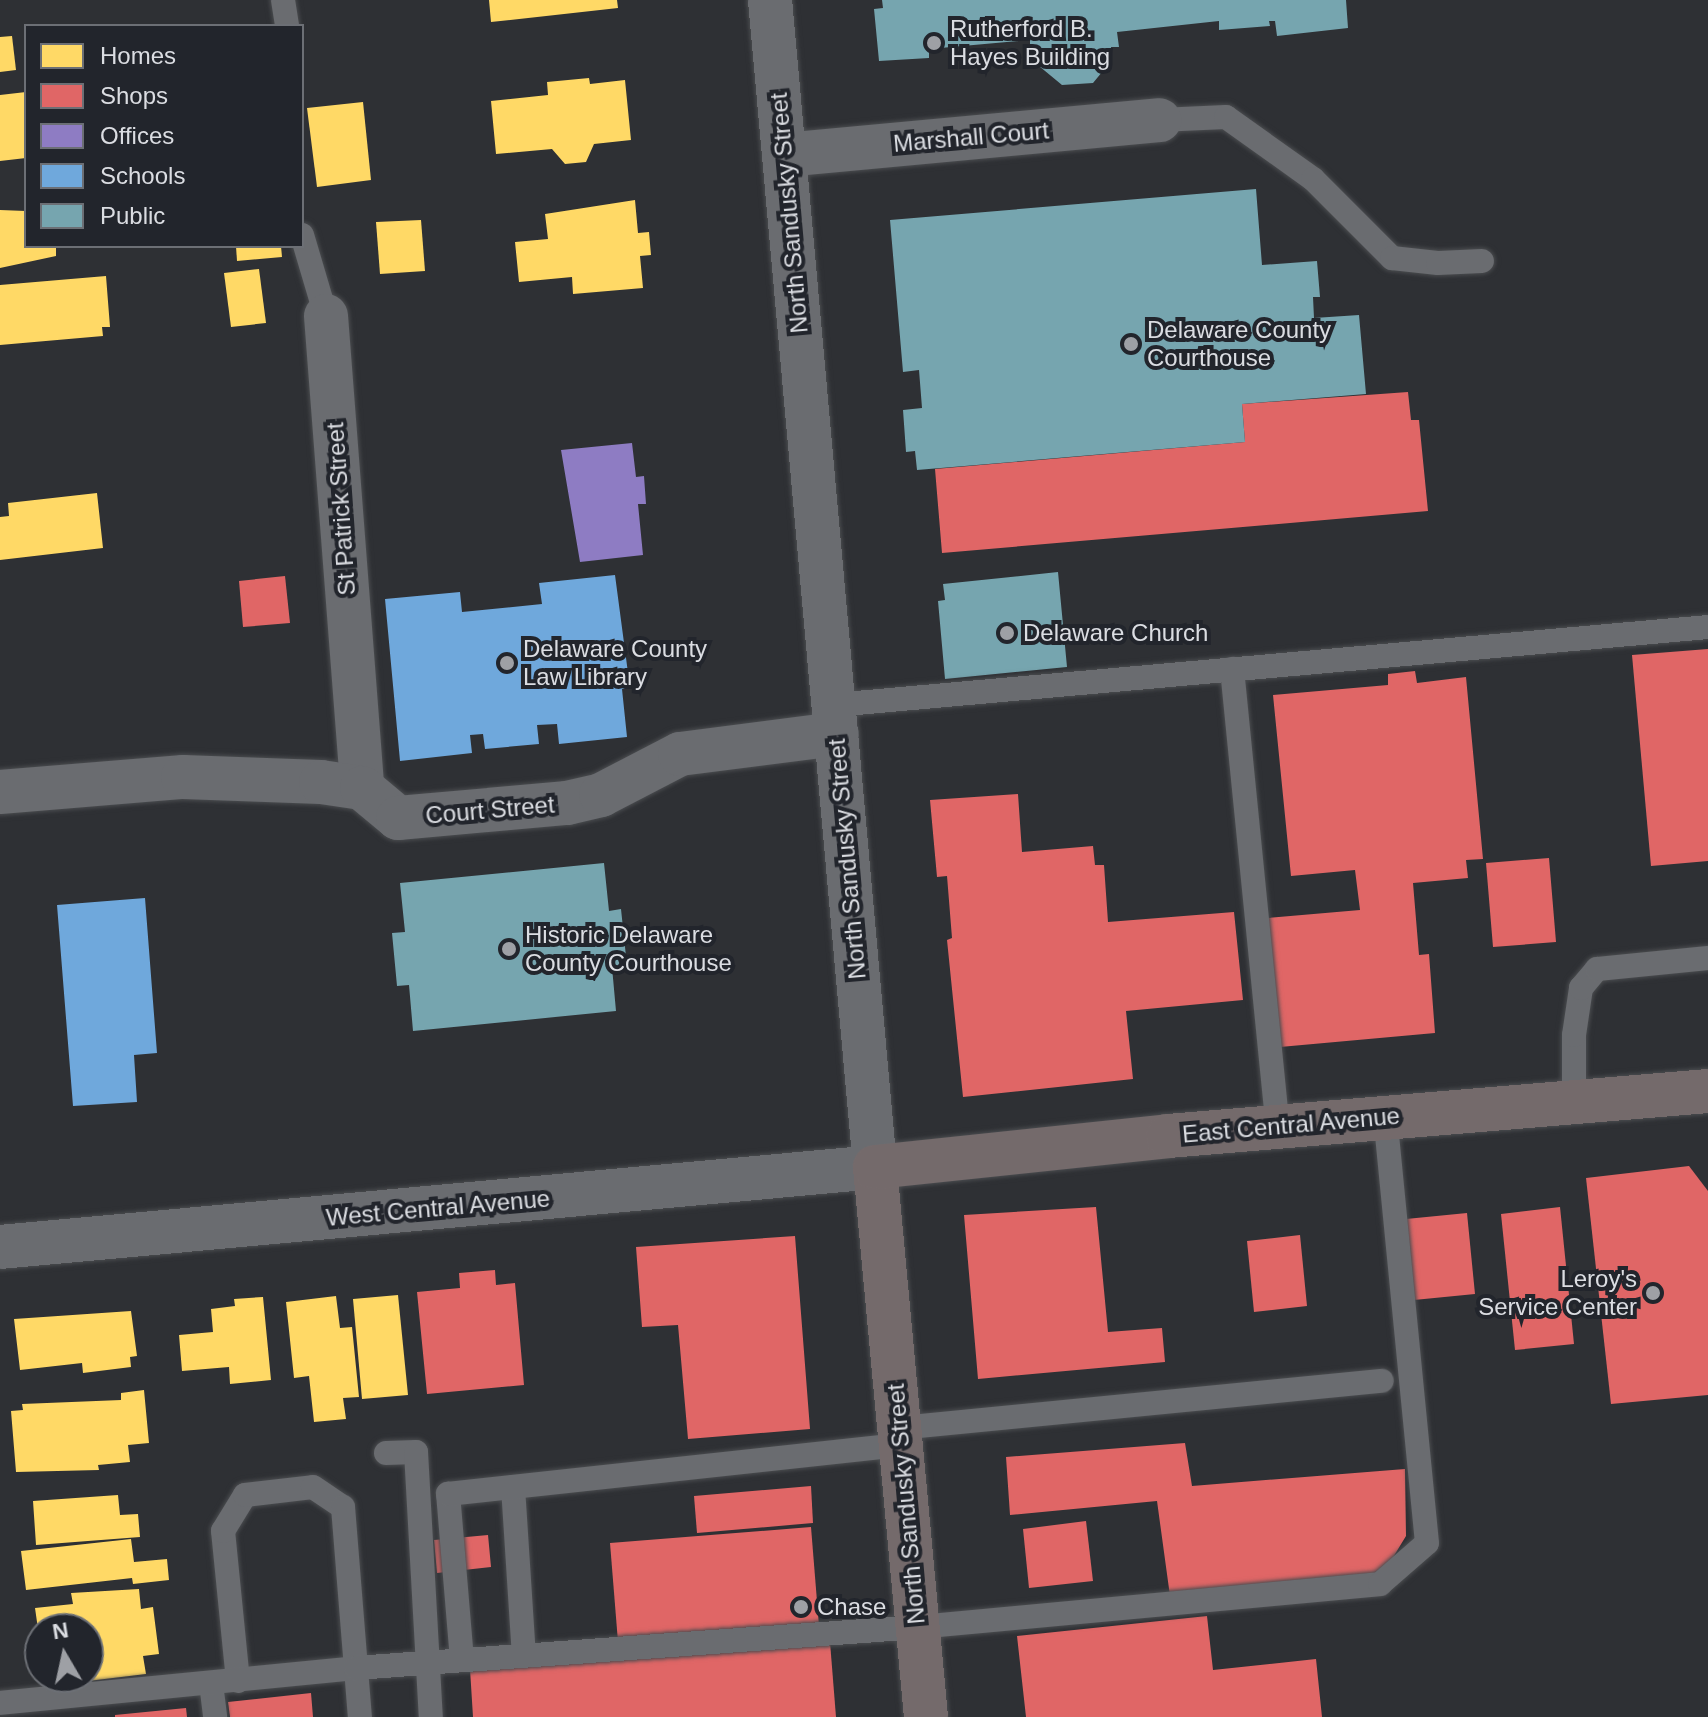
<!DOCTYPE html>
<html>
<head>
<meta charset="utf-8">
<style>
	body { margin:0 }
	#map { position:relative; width:1708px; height:1717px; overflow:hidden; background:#2e3034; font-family:Arial,sans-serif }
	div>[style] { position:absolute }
	.homes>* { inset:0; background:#ffd966 }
	.shops>* { inset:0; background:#e06666 }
	.offices>* { inset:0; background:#8e7cc3 }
	.schools>* { inset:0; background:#6fa8dc }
	.public>* { inset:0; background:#76a5af }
	.roads { filter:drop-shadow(0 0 2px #4a4c4f) drop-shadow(0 0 2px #4a4c4f) }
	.lane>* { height:24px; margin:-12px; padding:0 12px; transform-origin:12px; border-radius:12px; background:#6a6c70 }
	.street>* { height:44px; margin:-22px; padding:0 22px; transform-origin:22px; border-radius:22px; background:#6a6c70 }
	.secondary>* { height:44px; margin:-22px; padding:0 22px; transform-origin:22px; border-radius:22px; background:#6a6c70 }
	.highway>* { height:44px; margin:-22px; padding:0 22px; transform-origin:22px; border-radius:22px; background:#746a6b }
	.dots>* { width:22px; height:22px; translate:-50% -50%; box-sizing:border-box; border:4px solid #22252c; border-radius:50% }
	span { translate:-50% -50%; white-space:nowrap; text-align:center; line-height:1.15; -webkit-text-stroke:8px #22252c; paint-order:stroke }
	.poi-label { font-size:24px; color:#dbdde2 }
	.left { translate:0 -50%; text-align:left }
	.right { translate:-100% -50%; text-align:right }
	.street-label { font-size:24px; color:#dbdde2 }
	.legend { position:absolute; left:24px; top:24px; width:280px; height:224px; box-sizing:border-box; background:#22252c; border:2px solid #6c6f75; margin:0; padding:10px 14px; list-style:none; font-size:24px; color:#dbdde2 }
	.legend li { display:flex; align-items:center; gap:16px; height:40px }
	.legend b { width:40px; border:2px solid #6c6f75 }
	.north { position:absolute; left:24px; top:1613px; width:80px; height:80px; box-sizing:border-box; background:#22252c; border:2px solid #6c6f75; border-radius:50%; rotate:351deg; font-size:22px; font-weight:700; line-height:32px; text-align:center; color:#dbdde2 }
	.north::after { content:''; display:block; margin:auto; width:28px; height:36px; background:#9ea0a5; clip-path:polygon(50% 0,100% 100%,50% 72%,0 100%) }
</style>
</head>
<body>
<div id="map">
	<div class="homes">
		<i style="clip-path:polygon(489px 0,617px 0,618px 8px,491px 22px)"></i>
		<i style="clip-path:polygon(12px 36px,16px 70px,0 72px,0 37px)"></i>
		<i style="clip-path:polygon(589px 78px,590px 84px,625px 80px,631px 140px,594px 144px,586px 162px,565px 164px,552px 149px,496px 154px,491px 101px,548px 95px,547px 82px)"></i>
		<i style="clip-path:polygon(26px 92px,26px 158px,0 161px,0 95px)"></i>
		<i style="clip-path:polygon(363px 102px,371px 180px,317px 187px,307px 108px)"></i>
		<i style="clip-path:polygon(635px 200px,638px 233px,649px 232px,651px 255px,640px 256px,643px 288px,573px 294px,572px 277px,519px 282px,515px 242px,548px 239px,545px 214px)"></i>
		<i style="clip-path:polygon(0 210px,26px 211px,26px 246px,56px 246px,56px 256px,0 268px)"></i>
		<i style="clip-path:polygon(421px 220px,425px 271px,380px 274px,376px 222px)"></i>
		<i style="clip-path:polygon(236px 246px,281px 246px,282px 257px,237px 261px)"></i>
		<i style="clip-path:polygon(259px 269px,266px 323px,231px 327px,224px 273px)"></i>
		<i style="clip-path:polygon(106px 276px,110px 327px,102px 327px,103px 336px,0 345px,0 285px)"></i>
		<i style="clip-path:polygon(97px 493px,103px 548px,0 560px,0 517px,9px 516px,8px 503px)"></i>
		<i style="clip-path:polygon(398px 1295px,408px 1395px,362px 1399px,353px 1299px)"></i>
		<i style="clip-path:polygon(336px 1296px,340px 1328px,352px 1327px,359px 1397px,343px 1398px,346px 1419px,314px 1422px,309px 1376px,294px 1378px,286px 1302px)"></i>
		<i style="clip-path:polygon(263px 1297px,271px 1380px,230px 1384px,229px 1367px,182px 1371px,179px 1335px,213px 1332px,211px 1309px,235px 1306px,234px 1299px)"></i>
		<i style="clip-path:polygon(131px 1311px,137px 1356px,130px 1357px,131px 1367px,83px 1373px,82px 1363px,20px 1370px,14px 1319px)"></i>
		<i style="clip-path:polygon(144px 1390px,149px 1443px,128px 1445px,130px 1462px,98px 1465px,99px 1470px,16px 1472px,11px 1411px,23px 1410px,22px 1404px,121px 1400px,121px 1393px)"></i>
		<i style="clip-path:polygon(118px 1495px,120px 1515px,138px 1514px,140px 1537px,36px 1545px,33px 1501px)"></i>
		<i style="clip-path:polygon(131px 1539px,134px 1562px,167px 1559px,169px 1580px,133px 1584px,132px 1578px,26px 1590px,21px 1551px)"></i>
		<i style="clip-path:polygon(139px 1589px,141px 1609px,153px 1607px,159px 1654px,143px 1656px,146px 1674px,80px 1682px,79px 1677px,88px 1677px,88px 1629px,38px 1629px,35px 1608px,73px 1604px,71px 1593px)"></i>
	</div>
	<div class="shops">
		<i style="clip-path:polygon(1408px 392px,1411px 420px,1419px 420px,1428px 511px,942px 553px,935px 469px,1245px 442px,1242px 404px)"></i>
		<i style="clip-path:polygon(285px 576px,290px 623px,243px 627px,239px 581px)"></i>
		<i style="clip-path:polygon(1708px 649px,1708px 861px,1651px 866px,1632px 655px)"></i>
		<i style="clip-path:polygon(1415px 671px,1417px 683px,1466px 677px,1483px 859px,1466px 860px,1468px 878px,1413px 883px,1419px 955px,1429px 954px,1435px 1033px,1280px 1047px,1268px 918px,1360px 910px,1355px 870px,1291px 876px,1273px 695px,1388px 685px,1388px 674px)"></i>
		<i style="clip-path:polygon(1018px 794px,1022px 852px,1093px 846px,1095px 865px,1104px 865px,1108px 922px,1234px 912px,1243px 1000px,1126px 1011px,1133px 1079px,963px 1097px,947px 940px,952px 938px,947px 876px,937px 877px,930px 800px)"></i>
		<i style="clip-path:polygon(1549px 858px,1556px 942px,1493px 947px,1486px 863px)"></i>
		<i style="clip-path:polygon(1689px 1166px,1708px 1191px,1708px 1395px,1611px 1404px,1586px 1178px)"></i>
		<i style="clip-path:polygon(1096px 1207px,1108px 1332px,1162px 1328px,1165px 1362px,978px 1379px,964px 1215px)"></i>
		<i style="clip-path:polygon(1560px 1207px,1574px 1344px,1515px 1350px,1501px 1214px)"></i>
		<i style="clip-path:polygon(1467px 1213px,1475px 1294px,1414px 1300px,1406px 1219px)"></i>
		<i style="clip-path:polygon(1300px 1235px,1307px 1306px,1254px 1312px,1247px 1241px)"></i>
		<i style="clip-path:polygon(795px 1236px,810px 1429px,688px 1439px,678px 1325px,642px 1327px,636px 1247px)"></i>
		<i style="clip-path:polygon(495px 1270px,496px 1285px,515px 1283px,524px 1385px,427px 1394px,417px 1292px,460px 1288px,459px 1273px)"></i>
		<i style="clip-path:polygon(1185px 1443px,1192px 1486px,1405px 1469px,1406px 1536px,1383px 1574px,1170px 1596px,1157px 1501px,1010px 1515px,1006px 1457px)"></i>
		<i style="clip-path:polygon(811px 1486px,813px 1523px,697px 1533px,694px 1496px)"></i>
		<i style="clip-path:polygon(1086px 1521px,1093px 1581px,1029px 1588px,1023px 1529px)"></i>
		<i style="clip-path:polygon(811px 1527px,819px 1626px,618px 1642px,610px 1543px)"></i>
		<i style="clip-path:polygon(488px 1535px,491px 1567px,437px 1573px,434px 1540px)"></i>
		<i style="clip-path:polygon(1207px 1616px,1213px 1670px,1316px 1659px,1322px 1717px,1026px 1717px,1017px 1636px)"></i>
		<i style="clip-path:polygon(830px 1642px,836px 1717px,473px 1717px,470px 1669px)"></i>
		<i style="clip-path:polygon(311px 1693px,313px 1717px,230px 1717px,228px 1702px)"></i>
		<i style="clip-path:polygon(186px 1708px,187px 1717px,115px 1717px,115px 1715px)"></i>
	</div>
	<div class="offices">
		<i style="clip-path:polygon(632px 443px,636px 477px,644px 476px,646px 504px,638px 504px,643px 555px,580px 562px,561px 450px)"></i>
	</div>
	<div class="schools">
		<i style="clip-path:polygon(615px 575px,630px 688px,622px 689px,627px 737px,559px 744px,557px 724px,537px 725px,539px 744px,485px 749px,483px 734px,470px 735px,472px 753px,400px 761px,385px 599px,460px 592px,462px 612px,542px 604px,539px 583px)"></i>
		<i style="clip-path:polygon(145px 898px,157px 1053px,134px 1055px,137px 1102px,73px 1106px,57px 905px)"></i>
	</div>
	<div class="public">
		<i style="clip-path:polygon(882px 0,1346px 0,1348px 28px,1277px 36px,1275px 21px,1269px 21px,1270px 26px,1219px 30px,1219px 21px,1117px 32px,1119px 47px,1111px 47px,1112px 60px,1093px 83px,1062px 85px,1039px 66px,1037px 53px,1030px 54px,1030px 40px,929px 49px,929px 58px,879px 61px,874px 9px,883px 8px)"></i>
		<i style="clip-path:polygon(1256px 189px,1262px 265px,1317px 261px,1320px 297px,1313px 297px,1314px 318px,1359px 315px,1366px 394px,1242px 404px,1245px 442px,917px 470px,915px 451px,906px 452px,903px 410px,922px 408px,919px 370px,903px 372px,890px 220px)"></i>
		<i style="clip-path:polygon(1058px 572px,1067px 667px,945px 679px,938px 601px,945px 600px,943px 584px)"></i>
		<i style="clip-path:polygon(604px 863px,609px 911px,621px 909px,627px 966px,612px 967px,616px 1011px,413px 1031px,409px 985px,397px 986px,392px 933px,405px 932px,400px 883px)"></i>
	</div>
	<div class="roads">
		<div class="lane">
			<i style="left:283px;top:0;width:26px;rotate:81deg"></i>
			<i style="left:1159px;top:120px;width:67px;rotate:-2.6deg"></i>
			<i style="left:1226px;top:117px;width:107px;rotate:35.5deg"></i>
			<i style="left:1313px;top:179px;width:112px;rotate:45deg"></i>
			<i style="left:1392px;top:258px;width:46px;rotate:6.2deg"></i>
			<i style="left:1438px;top:263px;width:44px;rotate:-2.6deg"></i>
			<i style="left:302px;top:235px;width:84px;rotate:73.5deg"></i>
			<i style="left:1232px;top:669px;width:460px;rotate:84.3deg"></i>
			<i style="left:834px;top:705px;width:877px;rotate:-5.1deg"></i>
			<i style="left:1574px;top:1102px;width:67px;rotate:-90deg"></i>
			<i style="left:1574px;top:1035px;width:48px;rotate:-81.5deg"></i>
			<i style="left:1581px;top:988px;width:25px;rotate:-50deg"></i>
			<i style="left:1597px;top:969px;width:112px;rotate:-5.7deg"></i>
			<i style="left:900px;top:1428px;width:484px;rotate:-5.6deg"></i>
			<i style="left:386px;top:1453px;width:30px;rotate:-2deg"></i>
			<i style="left:416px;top:1452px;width:265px;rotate:86.8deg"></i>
			<i style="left:513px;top:1487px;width:168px;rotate:86.3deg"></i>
			<i style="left:462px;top:1660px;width:167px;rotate:-94.8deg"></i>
			<i style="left:448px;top:1494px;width:456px;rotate:-6.2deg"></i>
			<i style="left:238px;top:1681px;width:151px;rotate:-95.7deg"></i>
			<i style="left:223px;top:1531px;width:42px;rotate:-58.6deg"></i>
			<i style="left:245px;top:1495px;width:68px;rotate:-6.7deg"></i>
			<i style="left:313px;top:1487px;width:36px;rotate:34deg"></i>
			<i style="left:343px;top:1507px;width:211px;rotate:85.4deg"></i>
			<i style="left:211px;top:1683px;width:34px;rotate:83deg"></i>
			<i style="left:0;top:1703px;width:358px;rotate:-5.6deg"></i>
			<i style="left:356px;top:1668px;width:563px;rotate:-4.17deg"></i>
			<i style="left:918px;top:1627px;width:464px;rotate:-5.3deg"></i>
			<i style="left:1380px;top:1584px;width:62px;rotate:-41.1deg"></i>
			<i style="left:1427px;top:1543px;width:427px;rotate:-95.6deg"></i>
		</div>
		<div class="street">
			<i style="left:784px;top:155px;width:377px;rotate:-5.3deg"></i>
			<i style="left:326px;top:316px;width:473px;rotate:85.6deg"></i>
			<i style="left:0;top:792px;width:184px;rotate:-4.7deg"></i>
			<i style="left:183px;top:777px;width:138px;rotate:2.1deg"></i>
			<i style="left:321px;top:782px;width:41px;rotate:8.3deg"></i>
			<i style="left:362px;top:788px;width:47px;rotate:39.8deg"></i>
			<i style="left:398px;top:818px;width:170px;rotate:-5.1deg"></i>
			<i style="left:567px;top:803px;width:35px;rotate:-13deg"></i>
			<i style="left:601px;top:795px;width:89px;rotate:-27.4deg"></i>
			<i style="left:680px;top:754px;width:158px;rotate:-7.3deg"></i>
		</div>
		<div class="secondary">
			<i style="left:0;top:1247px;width:879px;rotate:-5.22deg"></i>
			<i style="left:875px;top:1167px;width:1172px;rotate:-95.14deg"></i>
		</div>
		<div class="highway">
			<i style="left:926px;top:1717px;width:552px;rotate:-95.3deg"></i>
			<i style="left:875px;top:1167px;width:295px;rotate:-6deg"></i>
			<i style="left:1168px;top:1136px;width:542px;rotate:-4.76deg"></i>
		</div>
	</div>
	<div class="dots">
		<i style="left:934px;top:43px;background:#9ea0a5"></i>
		<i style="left:1131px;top:344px;background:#9ea0a5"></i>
		<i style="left:1007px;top:633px;background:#9ea0a5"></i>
		<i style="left:507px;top:663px;background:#9ea0a5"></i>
		<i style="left:509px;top:949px;background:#9ea0a5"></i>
		<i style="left:1653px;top:1293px;background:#9ea0a5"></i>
		<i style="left:801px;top:1607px;background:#9ea0a5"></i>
	</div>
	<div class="poi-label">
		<span class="left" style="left:950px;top:43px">Rutherford B.<br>Hayes Building</span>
		<span class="left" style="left:1147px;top:344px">Delaware County<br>Courthouse</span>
		<span class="left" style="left:1023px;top:633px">Delaware Church</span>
		<span class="left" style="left:523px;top:663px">Delaware County<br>Law Library</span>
		<span class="left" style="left:525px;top:949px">Historic Delaware<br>County Courthouse</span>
		<span class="right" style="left:1637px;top:1293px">Leroy's<br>Service Center</span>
		<span class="left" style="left:817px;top:1607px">Chase</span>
	</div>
	<div class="street-label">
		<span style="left:971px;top:137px;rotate:-5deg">Marshall Court</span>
		<span style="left:789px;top:213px;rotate:-95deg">North Sandusky Street</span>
		<span style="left:341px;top:509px;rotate:-94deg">St Patrick Street</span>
		<span style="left:490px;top:810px;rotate:-5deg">Court Street</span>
		<span style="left:847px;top:859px;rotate:-95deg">North Sandusky Street</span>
		<span style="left:1291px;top:1125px;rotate:-5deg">East Central Avenue</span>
		<span style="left:438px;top:1208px;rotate:-5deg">West Central Avenue</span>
		<span style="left:906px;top:1504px;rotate:-95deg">North Sandusky Street</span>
	</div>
	<ul class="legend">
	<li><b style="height:22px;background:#ffd966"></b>Homes</li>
	<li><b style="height:22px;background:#e06666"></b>Shops</li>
	<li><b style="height:22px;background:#8e7cc3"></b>Offices</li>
	<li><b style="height:22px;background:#6fa8dc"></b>Schools</li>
	<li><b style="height:22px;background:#76a5af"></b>Public</li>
	</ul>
	<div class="north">N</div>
</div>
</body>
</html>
